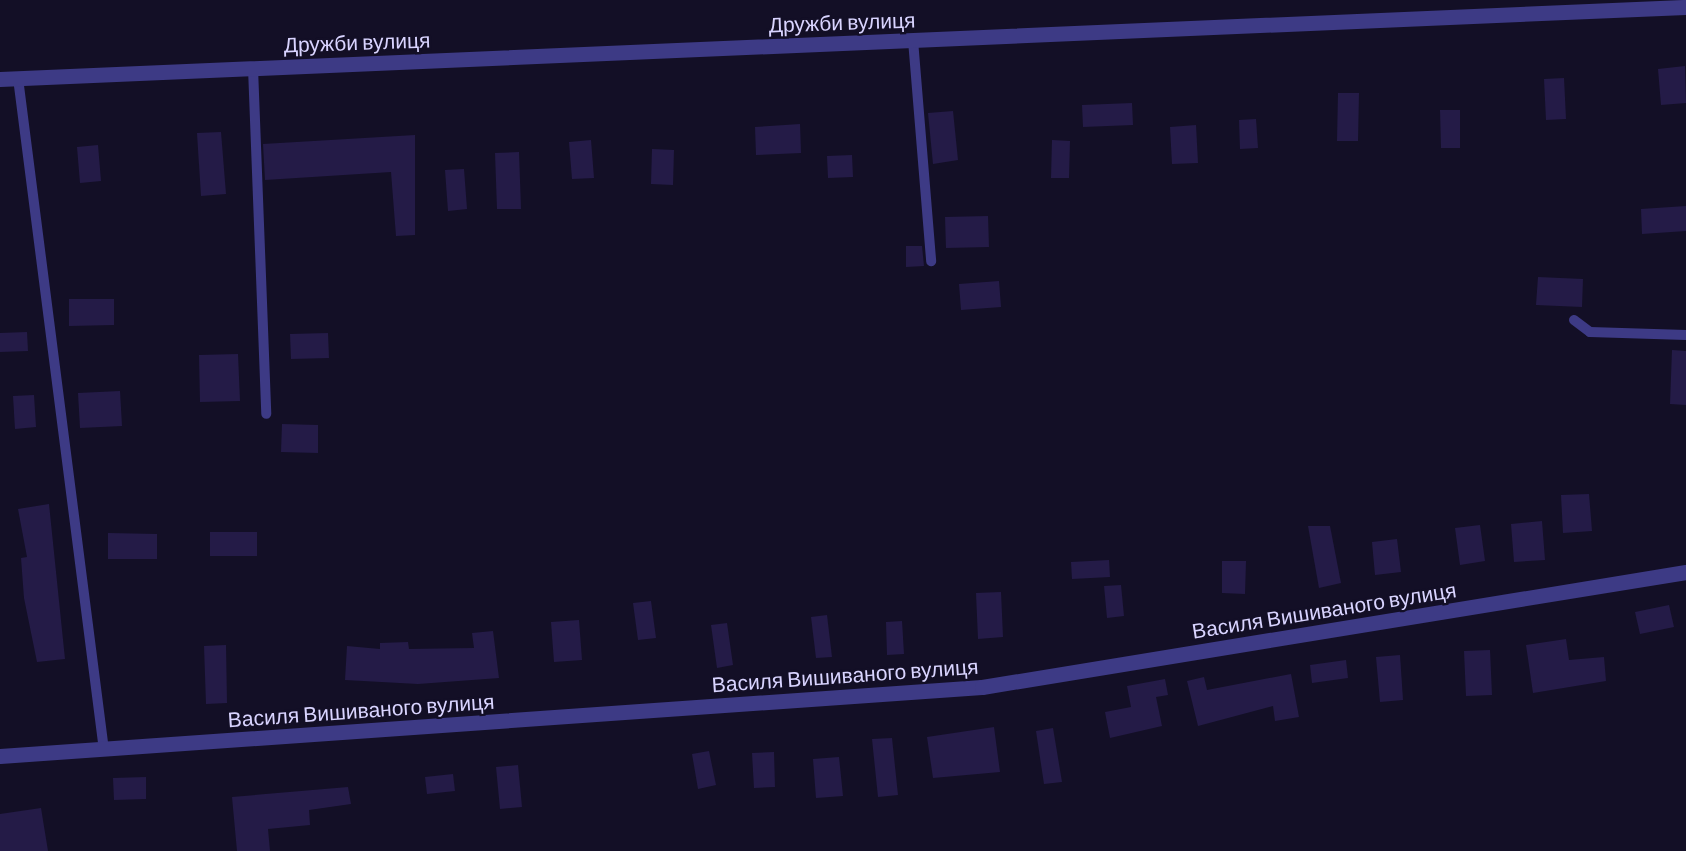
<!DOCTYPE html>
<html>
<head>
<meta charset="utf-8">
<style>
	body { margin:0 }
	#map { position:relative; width:1686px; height:851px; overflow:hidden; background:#130f26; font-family:Barlow,sans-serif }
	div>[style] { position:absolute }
	.building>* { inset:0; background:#241b47 }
	.service>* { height:10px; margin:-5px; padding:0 5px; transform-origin:5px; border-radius:5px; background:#3d3a85 }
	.minor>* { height:15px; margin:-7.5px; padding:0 7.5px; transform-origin:7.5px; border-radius:7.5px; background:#3d3a85 }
	.tertiary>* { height:15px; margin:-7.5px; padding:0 7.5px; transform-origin:7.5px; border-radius:7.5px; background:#3d3a85 }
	span { translate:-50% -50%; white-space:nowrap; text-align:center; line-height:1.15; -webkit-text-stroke:4.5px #130f26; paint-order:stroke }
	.street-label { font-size:21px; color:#d9d4ff }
</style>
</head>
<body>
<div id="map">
	<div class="building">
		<i style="clip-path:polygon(1685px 66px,1686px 103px,1661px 105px,1658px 69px)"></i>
		<i style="clip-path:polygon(1564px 78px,1566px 119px,1546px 120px,1544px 79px)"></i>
		<i style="clip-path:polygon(1338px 93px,1359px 93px,1358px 141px,1337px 141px)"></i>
		<i style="clip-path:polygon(1132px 103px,1133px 125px,1083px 127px,1082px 105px)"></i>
		<i style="clip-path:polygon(1440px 110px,1460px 110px,1460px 148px,1441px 148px)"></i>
		<i style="clip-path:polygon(953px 111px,958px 160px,933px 164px,928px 113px)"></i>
		<i style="clip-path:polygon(1256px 119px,1258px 148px,1240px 149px,1239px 120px)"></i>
		<i style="clip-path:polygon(800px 124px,801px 153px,756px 155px,755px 127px)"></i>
		<i style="clip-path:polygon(1196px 125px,1198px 163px,1172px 164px,1170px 127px)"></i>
		<i style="clip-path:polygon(221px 132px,226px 194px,201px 196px,197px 133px)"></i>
		<i style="clip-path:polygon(415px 135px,415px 235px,396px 236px,391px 172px,265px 180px,263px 144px)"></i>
		<i style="clip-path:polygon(591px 140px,594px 178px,572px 179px,569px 142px)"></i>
		<i style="clip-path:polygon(1052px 140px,1070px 141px,1069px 178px,1051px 178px)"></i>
		<i style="clip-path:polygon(98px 145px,101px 181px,80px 183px,77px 147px)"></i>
		<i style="clip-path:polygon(652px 149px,674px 150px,673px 185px,651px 184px)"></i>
		<i style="clip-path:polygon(519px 152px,521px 209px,497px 209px,495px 153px)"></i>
		<i style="clip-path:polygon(852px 155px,853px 177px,828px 178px,827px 156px)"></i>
		<i style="clip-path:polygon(464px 169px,467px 209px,448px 211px,445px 170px)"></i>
		<i style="clip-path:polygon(1686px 206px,1686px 231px,1642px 234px,1641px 209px)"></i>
		<i style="clip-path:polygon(988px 216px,989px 247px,946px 248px,945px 217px)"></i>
		<i style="clip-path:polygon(906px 246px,922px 246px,924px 266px,906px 267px)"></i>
		<i style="clip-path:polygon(1538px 277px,1583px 279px,1582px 307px,1536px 305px)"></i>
		<i style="clip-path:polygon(999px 281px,1001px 307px,961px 310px,959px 284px)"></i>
		<i style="clip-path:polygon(69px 299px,114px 299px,114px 325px,69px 326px)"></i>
		<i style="clip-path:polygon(27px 332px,28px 351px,0 352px,0 333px)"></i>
		<i style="clip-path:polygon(328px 333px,329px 358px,291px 359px,290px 334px)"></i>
		<i style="clip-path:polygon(1672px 350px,1686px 351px,1686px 405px,1670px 404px)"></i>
		<i style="clip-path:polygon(238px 354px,240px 401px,200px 402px,199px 355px)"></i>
		<i style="clip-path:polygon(120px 391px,122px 426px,80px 428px,78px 393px)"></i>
		<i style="clip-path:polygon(34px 395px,36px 427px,15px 429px,13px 396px)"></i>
		<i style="clip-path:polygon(282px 424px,318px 425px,318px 453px,281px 452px)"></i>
		<i style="clip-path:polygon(1589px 494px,1592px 531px,1563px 533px,1561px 495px)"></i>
		<i style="clip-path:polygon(49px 504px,65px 659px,37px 662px,24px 598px,21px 558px,27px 557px,18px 509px)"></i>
		<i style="clip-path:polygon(1542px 521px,1545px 560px,1514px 562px,1511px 524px)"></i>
		<i style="clip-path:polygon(1480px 525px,1485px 561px,1460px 565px,1455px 528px)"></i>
		<i style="clip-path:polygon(1308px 526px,1330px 526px,1341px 583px,1319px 588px)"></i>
		<i style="clip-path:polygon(210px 532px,257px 532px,257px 556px,210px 556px)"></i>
		<i style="clip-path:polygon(108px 533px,157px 534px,157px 559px,108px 559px)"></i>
		<i style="clip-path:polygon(1397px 539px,1401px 572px,1375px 575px,1372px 542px)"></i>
		<i style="clip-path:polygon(1109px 560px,1110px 577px,1072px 579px,1071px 562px)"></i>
		<i style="clip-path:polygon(1222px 561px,1246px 561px,1245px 594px,1222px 593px)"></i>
		<i style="clip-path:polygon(1121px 585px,1124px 616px,1107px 618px,1104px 586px)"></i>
		<i style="clip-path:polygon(1001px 592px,1003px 637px,978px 639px,976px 593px)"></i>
		<i style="clip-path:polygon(651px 601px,656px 638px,638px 640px,633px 603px)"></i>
		<i style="clip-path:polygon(1669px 605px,1674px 627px,1640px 634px,1635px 612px)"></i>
		<i style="clip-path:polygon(827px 615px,832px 657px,816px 658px,811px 617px)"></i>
		<i style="clip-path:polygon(579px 620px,582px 660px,554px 662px,551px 622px)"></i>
		<i style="clip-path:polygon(902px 621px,904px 654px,887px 655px,886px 622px)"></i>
		<i style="clip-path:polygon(727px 623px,733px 665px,717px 668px,711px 625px)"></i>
		<i style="clip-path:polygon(493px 631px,499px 678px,418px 684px,345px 680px,347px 646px,380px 649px,380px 643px,408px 642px,409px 649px,474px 648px,472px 633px)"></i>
		<i style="clip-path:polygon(1566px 639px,1569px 660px,1604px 657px,1606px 681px,1533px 693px,1526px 645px)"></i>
		<i style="clip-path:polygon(226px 645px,227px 703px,206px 704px,204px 646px)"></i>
		<i style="clip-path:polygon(1490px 650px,1492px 695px,1466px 696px,1464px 651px)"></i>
		<i style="clip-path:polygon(1400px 655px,1403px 700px,1380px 702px,1376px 657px)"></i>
		<i style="clip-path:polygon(1346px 660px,1348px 678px,1312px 683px,1310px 665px)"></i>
		<i style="clip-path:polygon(1291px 674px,1299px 717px,1275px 721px,1273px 706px,1198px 726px,1187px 681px,1204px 677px,1207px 690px)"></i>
		<i style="clip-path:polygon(1165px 679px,1168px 695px,1156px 697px,1162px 726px,1110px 738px,1105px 712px,1131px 707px,1127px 686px)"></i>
		<i style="clip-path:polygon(994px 727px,1000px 772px,933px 778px,927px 737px)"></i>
		<i style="clip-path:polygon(1053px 728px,1062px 782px,1044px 784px,1036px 731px)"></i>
		<i style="clip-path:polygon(892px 738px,898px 795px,878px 797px,872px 739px)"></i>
		<i style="clip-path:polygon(709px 751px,716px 785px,698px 789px,692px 754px)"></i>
		<i style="clip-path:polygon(774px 752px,775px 787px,754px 788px,752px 753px)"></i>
		<i style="clip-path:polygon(839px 757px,843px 796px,816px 798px,813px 759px)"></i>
		<i style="clip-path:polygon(518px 765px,522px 807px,500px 809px,496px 767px)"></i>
		<i style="clip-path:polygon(453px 774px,455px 791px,427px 794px,425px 777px)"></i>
		<i style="clip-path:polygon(146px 777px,146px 799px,114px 800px,113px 778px)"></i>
		<i style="clip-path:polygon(348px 787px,351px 804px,309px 810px,310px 825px,268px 829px,270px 851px,237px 851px,232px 797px)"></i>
		<i style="clip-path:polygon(41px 808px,48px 851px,0 851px,0 814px)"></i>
	</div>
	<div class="service">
		<i style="left:913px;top:40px;width:222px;rotate:85.3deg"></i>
		<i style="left:253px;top:68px;width:346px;rotate:87.8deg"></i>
		<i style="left:18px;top:78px;width:677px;rotate:82.71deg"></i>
		<i style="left:1574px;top:320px;width:20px;rotate:37deg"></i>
		<i style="left:1590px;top:332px;width:96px;rotate:1.8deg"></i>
	</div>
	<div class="minor">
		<i style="left:0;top:756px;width:984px;rotate:-4.02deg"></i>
		<i style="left:982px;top:687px;width:713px;rotate:-9.28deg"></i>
	</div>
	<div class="tertiary">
		<i style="left:0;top:79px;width:1688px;rotate:-2.45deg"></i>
	</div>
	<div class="street-label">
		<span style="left:842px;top:22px;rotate:-2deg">Дружби вулиця</span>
		<span style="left:357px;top:42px;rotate:-2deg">Дружби вулиця</span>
		<span style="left:1324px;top:610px;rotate:-9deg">Василя Вишиваного вулиця</span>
		<span style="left:845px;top:675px;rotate:-4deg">Василя Вишиваного вулиця</span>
		<span style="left:361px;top:710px;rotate:-4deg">Василя Вишиваного вулиця</span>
	</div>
</div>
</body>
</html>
